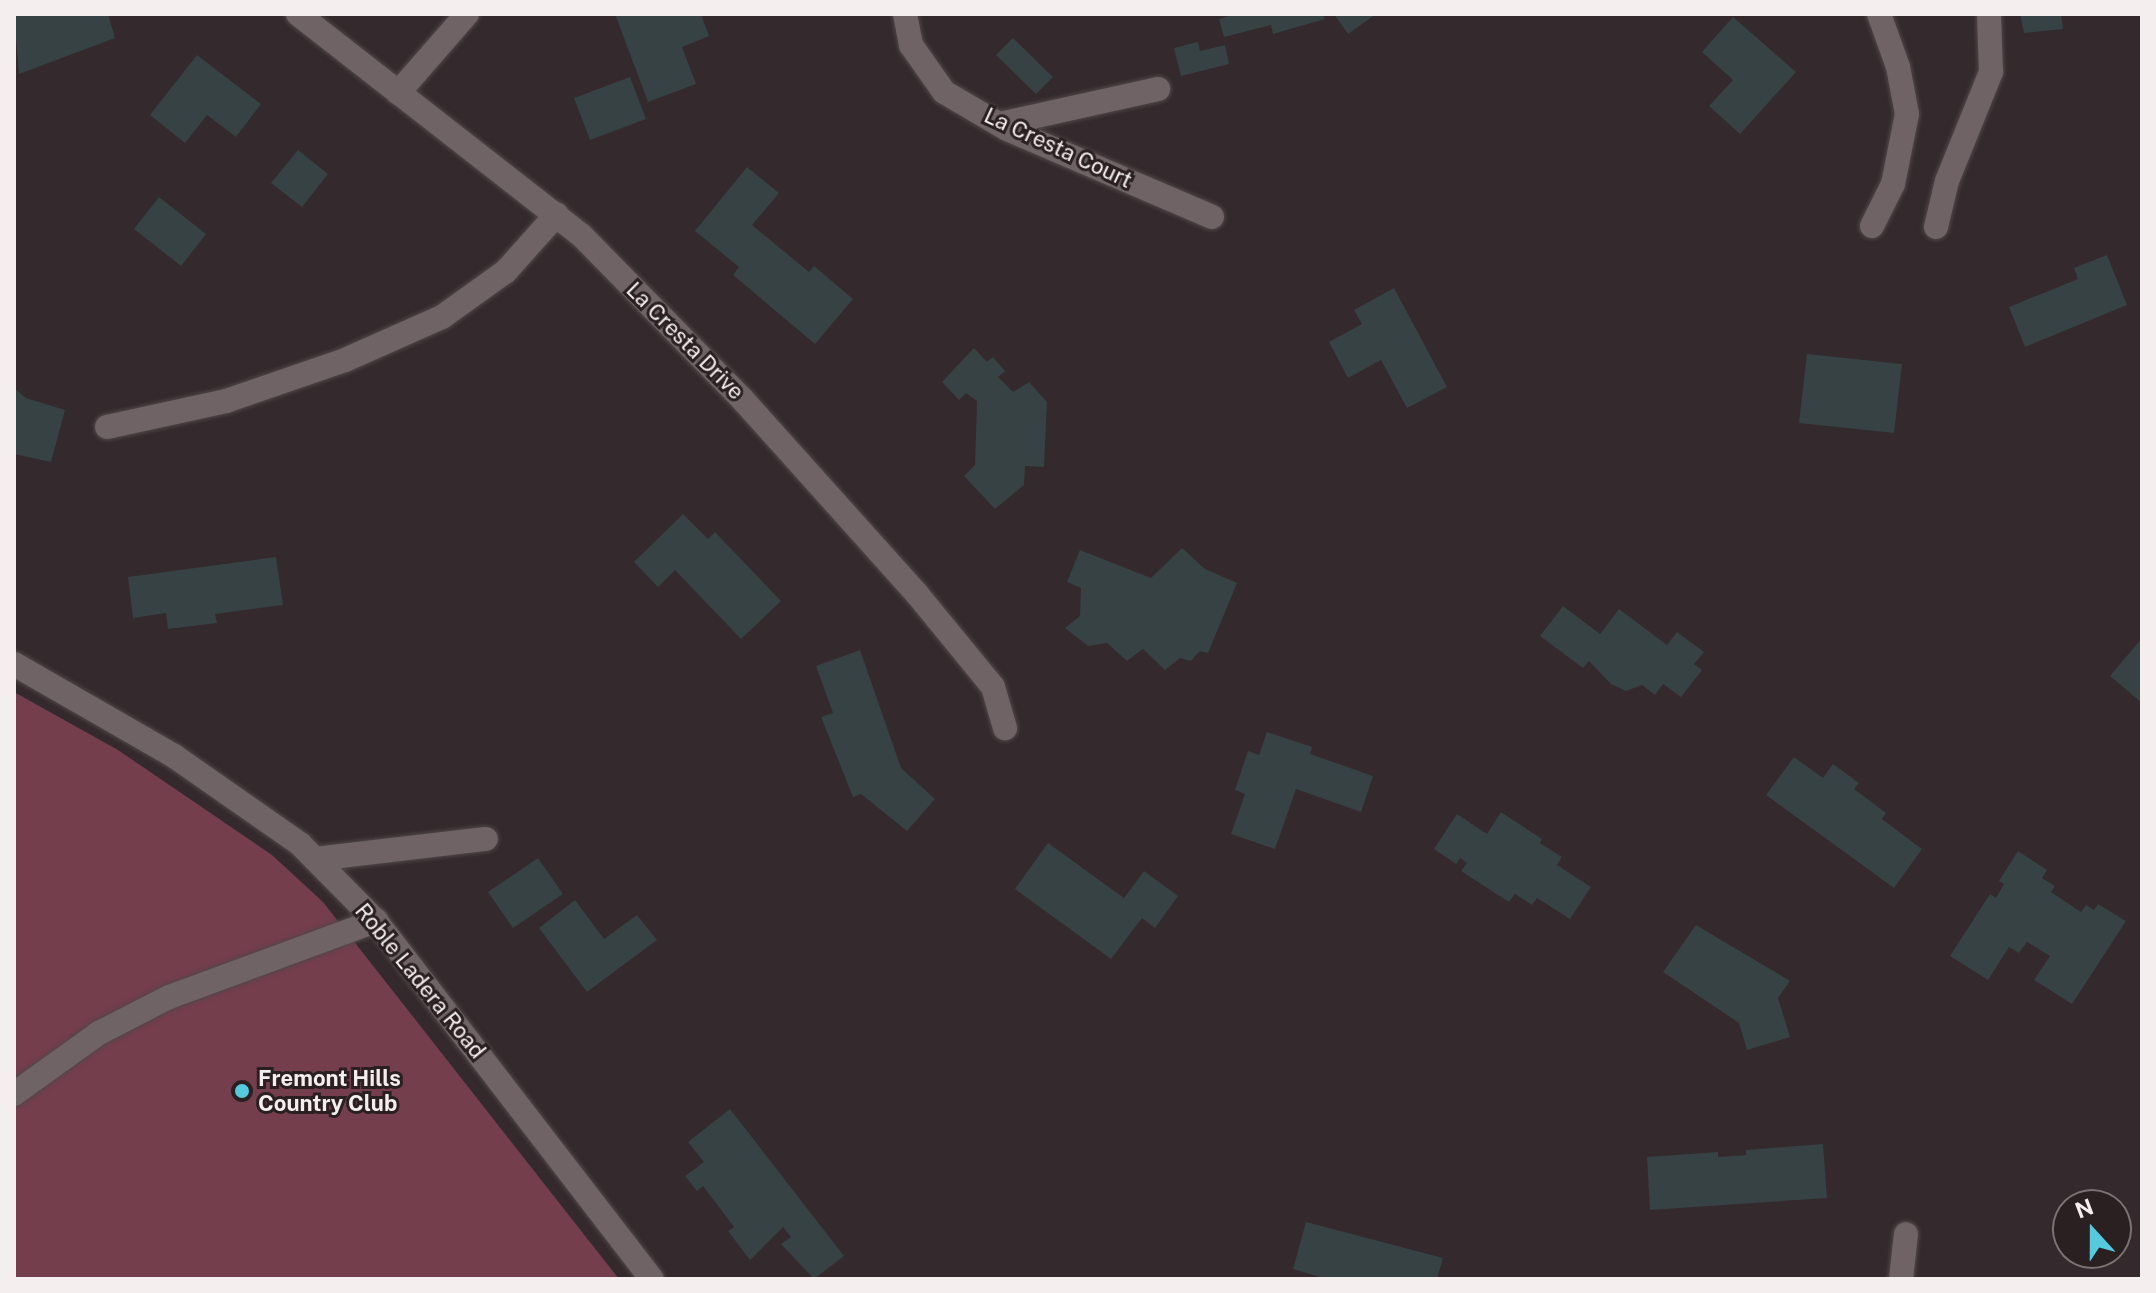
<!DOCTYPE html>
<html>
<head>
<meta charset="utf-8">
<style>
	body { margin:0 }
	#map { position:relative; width:2156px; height:1293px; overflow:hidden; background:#34292c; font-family:"Public Sans",sans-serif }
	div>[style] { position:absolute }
	.green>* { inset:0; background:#753e4d }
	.building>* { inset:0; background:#364244 }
	.roads { filter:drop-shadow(0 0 2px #504749) drop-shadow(0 0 2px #504749) }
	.minor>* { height:24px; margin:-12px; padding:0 12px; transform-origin:12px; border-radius:12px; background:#6f6366 }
	.dots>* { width:22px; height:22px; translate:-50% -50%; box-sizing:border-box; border:4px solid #2a2022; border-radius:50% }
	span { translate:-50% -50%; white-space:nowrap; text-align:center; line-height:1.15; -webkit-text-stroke:6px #2a2022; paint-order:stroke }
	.street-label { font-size:22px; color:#f5eeef }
	.poi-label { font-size:22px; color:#f5eeef; font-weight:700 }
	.left { translate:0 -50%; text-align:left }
	.frame { position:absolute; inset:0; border:16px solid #f5eeef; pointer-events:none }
	.north { position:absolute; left:2052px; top:1189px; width:80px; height:80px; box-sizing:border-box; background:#2a2022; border:2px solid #7b7274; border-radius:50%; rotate:339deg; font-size:22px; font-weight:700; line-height:32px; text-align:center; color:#f5eeef }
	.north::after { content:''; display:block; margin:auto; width:28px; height:36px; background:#55cadf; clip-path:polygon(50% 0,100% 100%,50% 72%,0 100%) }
</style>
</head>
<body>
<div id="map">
	<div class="green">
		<i style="clip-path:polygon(14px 692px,118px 750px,272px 855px,323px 902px,619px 1279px,14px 1279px)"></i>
	</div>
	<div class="building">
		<i style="clip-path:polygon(14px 14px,108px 14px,115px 38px,19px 74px)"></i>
		<i style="clip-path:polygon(615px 14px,701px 14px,709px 36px,682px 47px,696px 84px,648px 102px)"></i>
		<i style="clip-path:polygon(1236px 14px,1323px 14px,1325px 19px,1273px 34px,1271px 25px,1224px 37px,1219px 19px)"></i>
		<i style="clip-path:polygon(1334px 14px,1376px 14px,1348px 34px)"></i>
		<i style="clip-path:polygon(2020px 14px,2061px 14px,2063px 29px,2024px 33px)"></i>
		<i style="clip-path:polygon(1733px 17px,1796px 72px,1740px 134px,1709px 106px,1733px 80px,1702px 52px)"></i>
		<i style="clip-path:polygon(1013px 38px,1053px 77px,1036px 94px,996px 55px)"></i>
		<i style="clip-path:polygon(1198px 42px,1200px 51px,1225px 45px,1229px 64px,1181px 76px,1174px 48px)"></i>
		<i style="clip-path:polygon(197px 55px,261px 104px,236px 137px,207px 115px,185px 143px,150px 115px)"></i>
		<i style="clip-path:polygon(630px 77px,646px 119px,590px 140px,574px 98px)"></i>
		<i style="clip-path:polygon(298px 150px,328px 174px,302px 207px,271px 183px)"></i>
		<i style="clip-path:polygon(747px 167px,779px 193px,752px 225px,809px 272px,814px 266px,853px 299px,815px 344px,733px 275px,739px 267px,695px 231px)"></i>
		<i style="clip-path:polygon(159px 197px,206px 234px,181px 266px,134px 229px)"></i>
		<i style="clip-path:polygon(2107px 255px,2127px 305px,2025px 347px,2009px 307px,2078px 279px,2074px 268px)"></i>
		<i style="clip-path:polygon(1394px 288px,1447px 387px,1407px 408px,1381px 360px,1348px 378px,1329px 342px,1362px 324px,1354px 310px)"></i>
		<i style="clip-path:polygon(974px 348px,987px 362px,993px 357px,1005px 371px,998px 377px,1013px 392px,1029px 382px,1047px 402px,1044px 467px,1025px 466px,1024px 485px,995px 509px,964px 476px,975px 465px,977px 401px,966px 393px,959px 400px,942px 382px)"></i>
		<i style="clip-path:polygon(1807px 354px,1902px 364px,1894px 433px,1799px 423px)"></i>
		<i style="clip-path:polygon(14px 388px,26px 398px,65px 410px,51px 462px,14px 454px)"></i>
		<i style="clip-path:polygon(683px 514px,708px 539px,715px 532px,781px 601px,741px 639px,675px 570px,658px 587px,634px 562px)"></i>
		<i style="clip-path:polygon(1182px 548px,1205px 569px,1237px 583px,1208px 653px,1200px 651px,1191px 661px,1180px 658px,1165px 670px,1143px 649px,1127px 661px,1107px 643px,1088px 646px,1065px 628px,1080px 616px,1081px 588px,1067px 582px,1080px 550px,1151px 578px)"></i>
		<i style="clip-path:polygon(276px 557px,283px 605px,215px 614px,217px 623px,168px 629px,166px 613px,133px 618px,128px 577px)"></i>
		<i style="clip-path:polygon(1563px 606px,1600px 634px,1619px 609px,1667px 645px,1677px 632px,1704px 652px,1694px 664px,1702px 670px,1681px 697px,1663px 684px,1655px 695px,1642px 685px,1626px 691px,1611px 684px,1589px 661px,1583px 668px,1540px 636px)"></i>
		<i style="clip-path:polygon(2142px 638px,2142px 703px,2110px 676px)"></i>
		<i style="clip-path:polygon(860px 650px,901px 768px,935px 799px,907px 831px,861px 794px,853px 797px,821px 717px,833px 713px,816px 666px)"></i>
		<i style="clip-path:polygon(1267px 732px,1312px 747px,1310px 754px,1373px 776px,1361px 812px,1296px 789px,1275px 849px,1231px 834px,1245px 794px,1235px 790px,1248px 751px,1259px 755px)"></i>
		<i style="clip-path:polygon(1794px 757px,1823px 778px,1833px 764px,1859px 783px,1854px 789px,1886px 813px,1882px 819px,1922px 849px,1894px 888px,1766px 795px)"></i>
		<i style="clip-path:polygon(1501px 812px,1542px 839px,1540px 843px,1562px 857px,1557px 865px,1591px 887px,1570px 919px,1537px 898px,1532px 905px,1515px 894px,1509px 902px,1461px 871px,1467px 863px,1460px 858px,1456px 864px,1434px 849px,1457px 814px,1487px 834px)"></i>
		<i style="clip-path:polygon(1048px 843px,1124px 898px,1144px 871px,1178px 896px,1155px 928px,1142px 918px,1111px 959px,1015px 889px)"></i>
		<i style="clip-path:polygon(2018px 851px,2047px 870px,2042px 878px,2055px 886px,2051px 892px,2081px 912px,2086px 905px,2094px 910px,2098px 904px,2126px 921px,2072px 1004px,2034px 980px,2050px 956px,2027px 942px,2019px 953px,2009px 947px,1988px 980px,1950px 956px,1990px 894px,1996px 898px,2004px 884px,1999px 881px)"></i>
		<i style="clip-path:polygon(538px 858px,563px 894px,513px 928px,488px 892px)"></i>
		<i style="clip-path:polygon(575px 900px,604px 939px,637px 915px,657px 940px,587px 992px,539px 928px)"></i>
		<i style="clip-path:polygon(1696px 925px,1790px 981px,1778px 998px,1790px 1037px,1747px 1050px,1739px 1023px,1663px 972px)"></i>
		<i style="clip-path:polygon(730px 1109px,844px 1256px,814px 1279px,781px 1244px,791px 1237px,783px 1227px,750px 1260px,728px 1231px,734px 1227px,703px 1186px,697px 1191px,685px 1176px,704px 1162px,688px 1142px)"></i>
		<i style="clip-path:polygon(1823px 1144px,1827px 1198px,1650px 1210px,1647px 1157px,1718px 1152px,1718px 1157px,1746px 1155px,1746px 1150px)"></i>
		<i style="clip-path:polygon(1306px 1222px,1443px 1258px,1437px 1279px,1326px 1279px,1293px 1269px)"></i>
	</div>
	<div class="roads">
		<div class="minor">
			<i style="left:298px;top:14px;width:359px;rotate:38deg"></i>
			<i style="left:581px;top:235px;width:231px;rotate:45.5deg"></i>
			<i style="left:743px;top:400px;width:261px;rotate:48.1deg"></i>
			<i style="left:917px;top:594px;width:120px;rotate:50.7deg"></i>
			<i style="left:993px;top:687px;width:43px;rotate:73.7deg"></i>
			<i style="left:905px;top:14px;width:32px;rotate:79deg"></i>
			<i style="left:911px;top:45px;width:57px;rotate:54.9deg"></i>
			<i style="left:944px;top:92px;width:73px;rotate:30.4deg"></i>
			<i style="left:1007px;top:129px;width:223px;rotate:23.2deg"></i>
			<i style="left:398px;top:93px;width:105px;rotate:-48.9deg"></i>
			<i style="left:1000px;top:124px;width:162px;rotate:-12.5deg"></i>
			<i style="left:1872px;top:226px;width:47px;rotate:-63.4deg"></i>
			<i style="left:1893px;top:184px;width:71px;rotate:-78.7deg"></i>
			<i style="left:1907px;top:114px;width:48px;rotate:-100.8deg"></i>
			<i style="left:1898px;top:67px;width:56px;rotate:-109.7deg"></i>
			<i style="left:1936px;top:227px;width:47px;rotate:-76.6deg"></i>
			<i style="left:1947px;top:181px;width:118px;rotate:-68deg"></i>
			<i style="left:1991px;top:72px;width:58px;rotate:-92deg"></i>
			<i style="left:107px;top:427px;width:122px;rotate:-12.3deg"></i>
			<i style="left:226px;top:401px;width:126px;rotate:-19deg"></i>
			<i style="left:345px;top:360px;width:106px;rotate:-23.9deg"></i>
			<i style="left:442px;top:317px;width:79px;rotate:-35.7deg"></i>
			<i style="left:506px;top:271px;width:76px;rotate:-48.2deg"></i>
			<i style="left:14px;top:664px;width:185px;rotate:29.9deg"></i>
			<i style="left:174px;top:756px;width:154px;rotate:34.9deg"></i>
			<i style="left:300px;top:844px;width:108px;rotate:45.4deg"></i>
			<i style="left:376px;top:921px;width:452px;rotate:52.4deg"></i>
			<i style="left:315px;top:859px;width:172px;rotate:-6.7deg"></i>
			<i style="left:14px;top:1094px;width:105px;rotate:-35.7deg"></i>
			<i style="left:99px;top:1033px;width:79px;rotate:-27.2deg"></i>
			<i style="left:169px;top:997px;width:221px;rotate:-20.2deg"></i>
			<i style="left:1901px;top:1279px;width:45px;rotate:-83.7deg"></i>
		</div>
	</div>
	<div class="dots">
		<i style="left:242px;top:1091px;background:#55cadf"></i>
	</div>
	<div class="street-label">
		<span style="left:1058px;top:148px;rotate:25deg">La Cresta Court</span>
		<span style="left:685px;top:341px;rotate:45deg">La Cresta Drive</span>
		<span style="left:420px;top:981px;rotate:51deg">Roble Ladera Road</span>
	</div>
	<div class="poi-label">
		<span class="left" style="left:258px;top:1091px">Fremont Hills<br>Country Club</span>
	</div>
	<div class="frame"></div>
	<div class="north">N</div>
</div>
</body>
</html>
